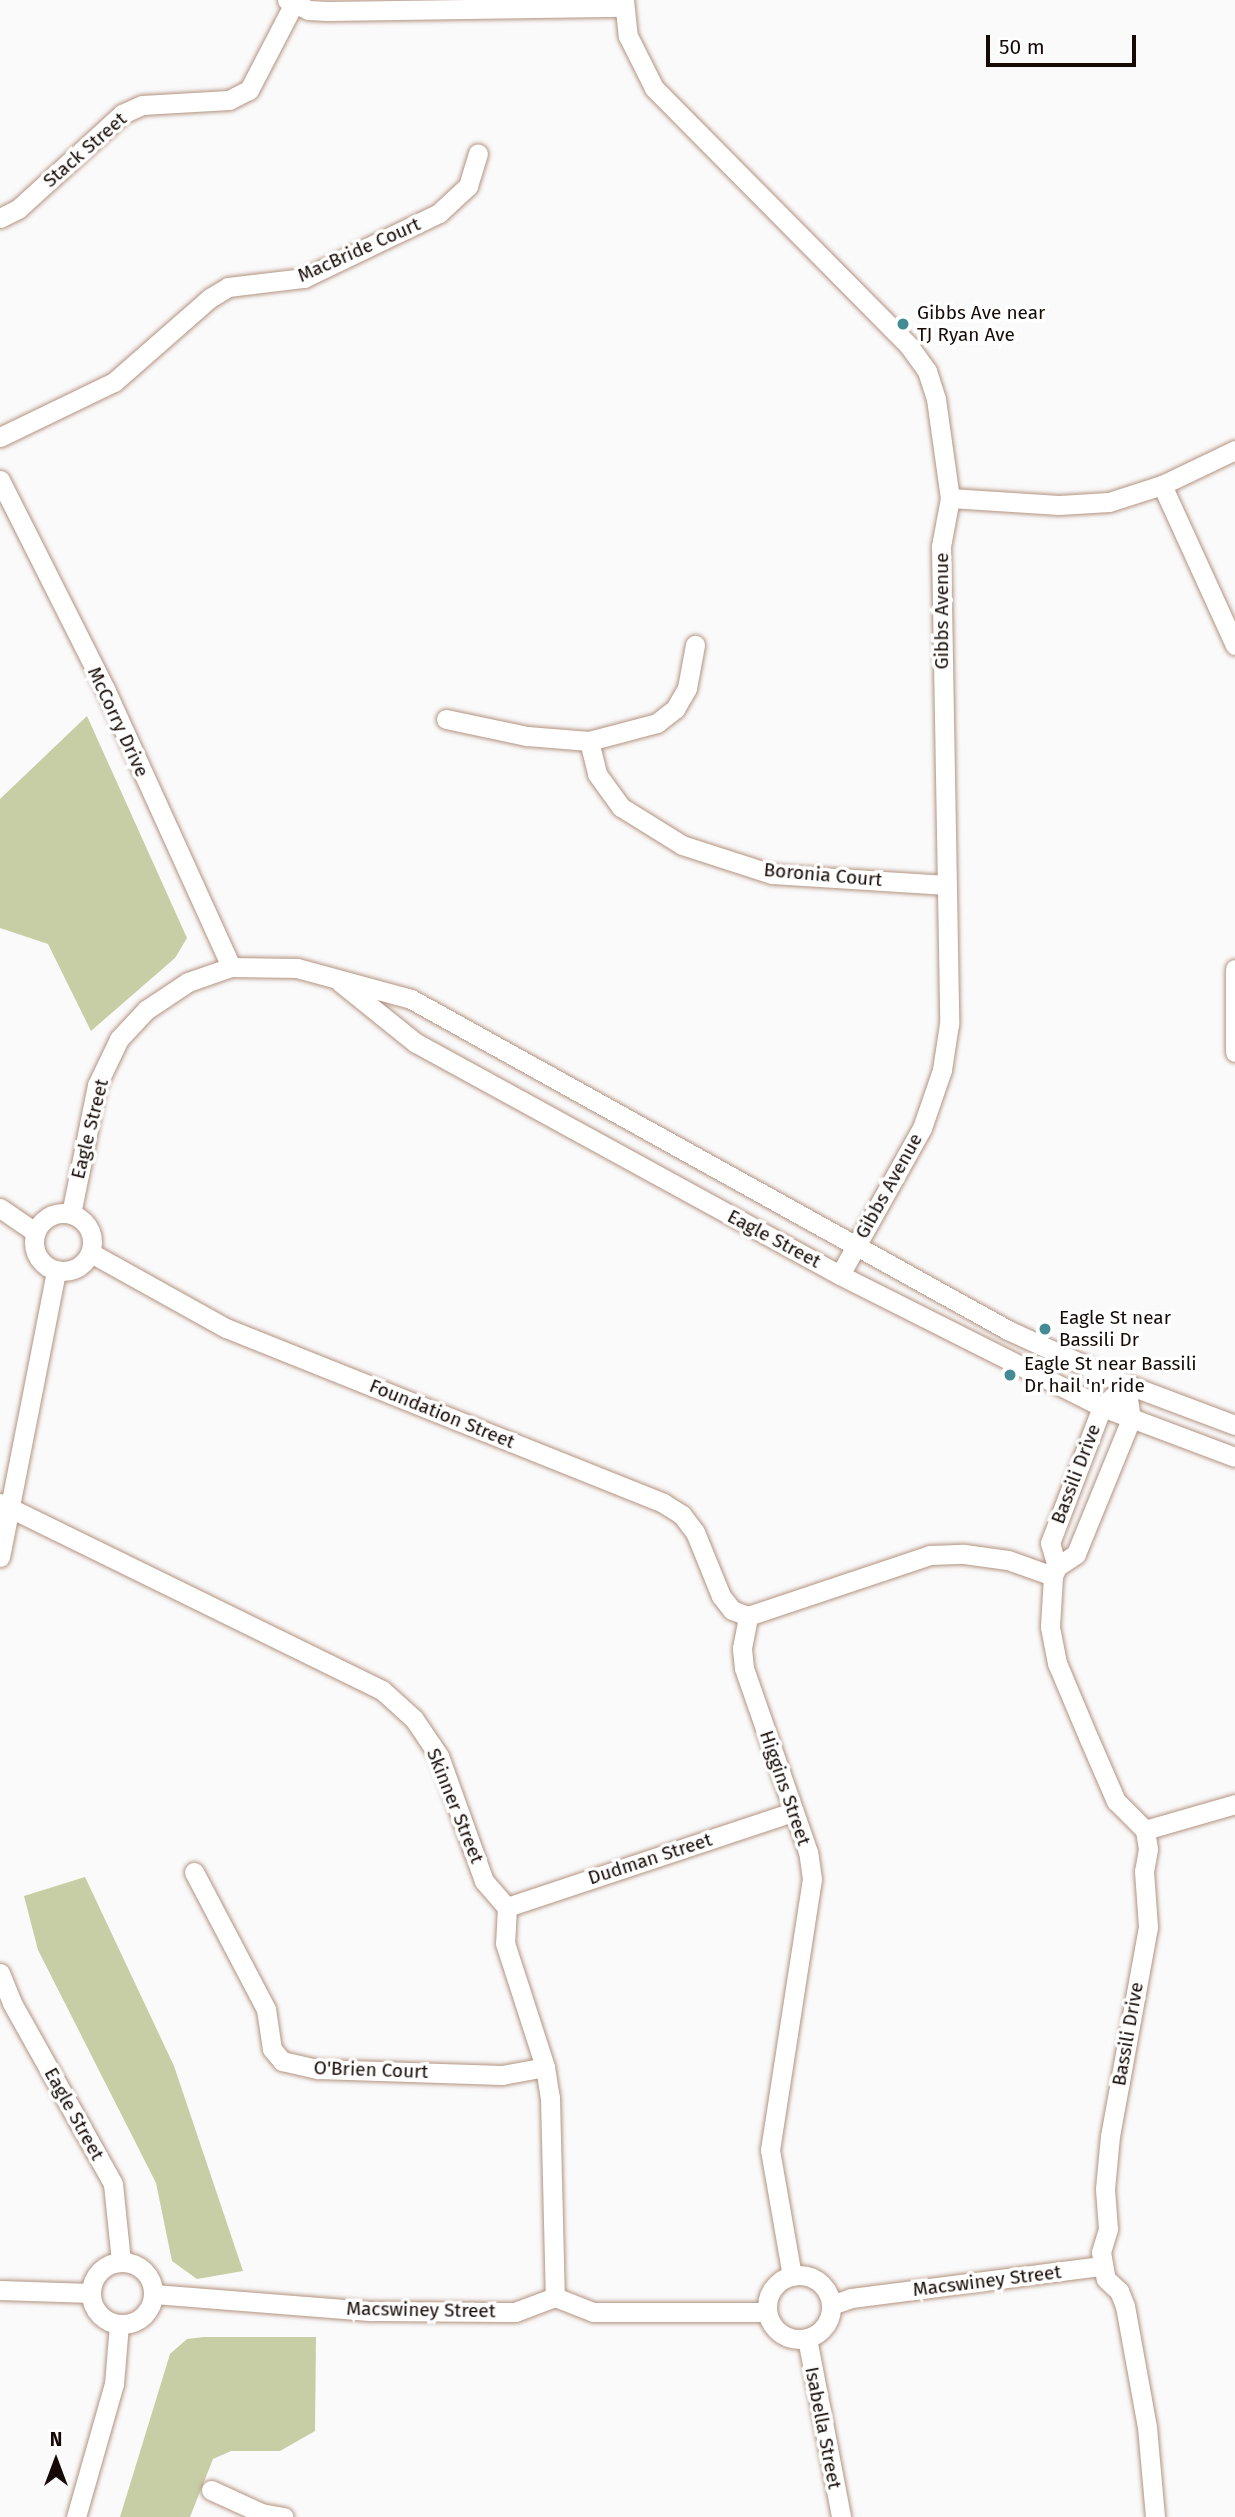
<!DOCTYPE html>
<html>
<head>
<meta charset="utf-8">
<style>
	body { margin:0 }
	#map { position:relative; width:1235px; height:2517px; overflow:hidden; background:#fafafa; font-family:"Fira Sans",sans-serif }
	div>[style] { position:absolute }
	.green>* { inset:0; background:#c7cda4 }
	.roads { filter:drop-shadow(0 0 2px #b39381) drop-shadow(0 0 2px #b39381) }
	.minor>* { height:19px; margin:-9.5px; padding:0 9.5px; transform-origin:9.5px; border-radius:9.5px; background:#fff }
	.minor>.ring { margin:-9.5px; padding:0; box-sizing:content-box; background:none; border:19px solid #fff; border-radius:50% }
	.dots>* { width:19px; height:19px; translate:-50% -50%; box-sizing:border-box; border:4px solid #fff; border-radius:50% }
	span { translate:-50% -50%; white-space:nowrap; text-align:center; line-height:1.15; -webkit-text-stroke:7px #fff; paint-order:stroke }
	.street-label { font-size:19px; color:#150a05 }
	.poi-label { font-size:19px; color:#150a05 }
	.left { translate:0 -50%; text-align:left }
	.north { position:absolute; left:21px; top:2426px; width:70px; height:70px; -webkit-text-stroke:5px #fff; paint-order:stroke; rotate:0deg; font-size:19px; font-weight:700; line-height:28px; text-align:center; color:#150a05 }
	.north::after { content:''; display:block; margin:auto; width:24px; height:32px; background:#150a05; clip-path:polygon(50% 0,100% 100%,50% 72%,0 100%) }
	.scale { position:absolute; left:986px; top:35px; width:150px; height:32px; box-sizing:border-box; border:4px solid #150a05; border-top:0; padding-left:9px; font-size:21px; line-height:24px; white-space:nowrap; color:#150a05; -webkit-text-stroke:5px #fff; paint-order:stroke }
</style>
</head>
<body>
<div id="map">
	<div class="green">
		<i style="clip-path:polygon(87px 716px,187px 938px,175px 958px,91px 1031px,48px 944px,0 928px,0 799px)"></i>
		<i style="clip-path:polygon(85px 1877px,174px 2066px,243px 2271px,197px 2279px,172px 2261px,156px 2183px,38px 1950px,24px 1896px)"></i>
		<i style="clip-path:polygon(204px 2337px,316px 2337px,315px 2431px,280px 2451px,231px 2451px,213px 2459px,190px 2517px,120px 2517px,170px 2354px,187px 2339px)"></i>
	</div>
	<div class="roads">
		<div class="minor">
			<i style="left:287px;top:0;width:23px;rotate:25deg"></i>
			<i style="left:308px;top:10px;width:19px;rotate:3deg"></i>
			<i style="left:327px;top:11px;width:297px;rotate:-0.8deg"></i>
			<i style="left:624px;top:0;width:36px;rotate:84deg"></i>
			<i style="left:628px;top:36px;width:58px;rotate:63.4deg"></i>
			<i style="left:654px;top:88px;width:363px;rotate:45.3deg"></i>
			<i style="left:909px;top:346px;width:31px;rotate:54deg"></i>
			<i style="left:927px;top:371px;width:29px;rotate:72deg"></i>
			<i style="left:936px;top:399px;width:100px;rotate:82deg"></i>
			<i style="left:950px;top:498px;width:49px;rotate:100.6deg"></i>
			<i style="left:941px;top:546px;width:478px;rotate:89deg"></i>
			<i style="left:949px;top:1024px;width:47px;rotate:98.7deg"></i>
			<i style="left:942px;top:1070px;width:61px;rotate:109deg"></i>
			<i style="left:922px;top:1128px;width:168px;rotate:119.2deg"></i>
			<i style="left:0;top:218px;width:20px;rotate:-27deg"></i>
			<i style="left:18px;top:209px;width:141px;rotate:-42.4deg"></i>
			<i style="left:122px;top:114px;width:22px;rotate:-24deg"></i>
			<i style="left:142px;top:105px;width:87px;rotate:-3.3deg"></i>
			<i style="left:229px;top:100px;width:22px;rotate:-27deg"></i>
			<i style="left:249px;top:90px;width:96px;rotate:-62.6deg"></i>
			<i style="left:0;top:437px;width:127px;rotate:-25.8deg"></i>
			<i style="left:114px;top:382px;width:128px;rotate:-41.2deg"></i>
			<i style="left:210px;top:298px;width:21px;rotate:-31deg"></i>
			<i style="left:228px;top:287px;width:77px;rotate:-6.8deg"></i>
			<i style="left:304px;top:278px;width:150px;rotate:-25.7deg"></i>
			<i style="left:439px;top:213px;width:40px;rotate:-43deg"></i>
			<i style="left:468px;top:186px;width:34px;rotate:-73deg"></i>
			<i style="left:0;top:480px;width:236px;rotate:63.3deg"></i>
			<i style="left:106px;top:691px;width:303px;rotate:65.6deg"></i>
			<i style="left:1162px;top:485px;width:176px;rotate:65.5deg"></i>
			<i style="left:950px;top:498px;width:109px;rotate:3.7deg"></i>
			<i style="left:1059px;top:505px;width:50px;rotate:-3.4deg"></i>
			<i style="left:1109px;top:502px;width:56px;rotate:-17.8deg"></i>
			<i style="left:1162px;top:485px;width:81px;rotate:-25.6deg"></i>
			<i style="left:446px;top:719px;width:83px;rotate:11.9deg"></i>
			<i style="left:527px;top:736px;width:62px;rotate:4.6deg"></i>
			<i style="left:589px;top:741px;width:70px;rotate:-14.8deg"></i>
			<i style="left:657px;top:723px;width:23px;rotate:-38deg"></i>
			<i style="left:675px;top:709px;width:24px;rotate:-60deg"></i>
			<i style="left:687px;top:688px;width:44px;rotate:-79.5deg"></i>
			<i style="left:589px;top:741px;width:34px;rotate:76deg"></i>
			<i style="left:597px;top:774px;width:41px;rotate:54deg"></i>
			<i style="left:621px;top:807px;width:72px;rotate:31.9deg"></i>
			<i style="left:682px;top:845px;width:95px;rotate:17.9deg"></i>
			<i style="left:772px;top:874px;width:175px;rotate:3.6deg"></i>
			<i style="left:1235px;top:969px;width:83px;rotate:90deg"></i>
			<i style="left:340px;top:982px;width:97px;rotate:38.8deg"></i>
			<i style="left:416px;top:1043px;width:483px;rotate:28.7deg"></i>
			<i style="left:840px;top:1275px;width:293px;rotate:26.7deg"></i>
			<i style="left:1102px;top:1407px;width:142px;rotate:20.6deg"></i>
			<i style="left:0;top:1208px;width:42px;rotate:34.4deg"></i>
			<i class="ring" style="left:34px;top:1213px;width:39px;height:39px"></i>
			<i style="left:71px;top:1214px;width:132px;rotate:-78.6deg"></i>
			<i style="left:97px;top:1085px;width:51px;rotate:-64.4deg"></i>
			<i style="left:119px;top:1039px;width:40px;rotate:-47deg"></i>
			<i style="left:146px;top:1010px;width:50px;rotate:-33.7deg"></i>
			<i style="left:188px;top:982px;width:46px;rotate:-19.2deg"></i>
			<i style="left:231px;top:967px;width:66px;rotate:0.9deg"></i>
			<i style="left:297px;top:968px;width:118px;rotate:15.2deg"></i>
			<i style="left:411px;top:999px;width:683px;rotate:29.01deg"></i>
			<i style="left:1008px;top:1330px;width:130px;rotate:24.6deg"></i>
			<i style="left:1126px;top:1384px;width:116px;rotate:20.6deg"></i>
			<i style="left:91px;top:1253px;width:154px;rotate:29.1deg"></i>
			<i style="left:226px;top:1328px;width:471px;rotate:21.8deg"></i>
			<i style="left:663px;top:1503px;width:22px;rotate:32deg"></i>
			<i style="left:682px;top:1515px;width:21px;rotate:53deg"></i>
			<i style="left:695px;top:1532px;width:69px;rotate:67.9deg"></i>
			<i style="left:721px;top:1596px;width:18px;rotate:52deg"></i>
			<i style="left:732px;top:1610px;width:17px;rotate:21deg"></i>
			<i style="left:1126px;top:1384px;width:35px;rotate:82deg"></i>
			<i style="left:1131px;top:1419px;width:146px;rotate:112.2deg"></i>
			<i style="left:1076px;top:1554px;width:23px;rotate:146deg"></i>
			<i style="left:1057px;top:1567px;width:10px;rotate:114deg"></i>
			<i style="left:1053px;top:1576px;width:51px;rotate:93.4deg"></i>
			<i style="left:1050px;top:1627px;width:37px;rotate:79deg"></i>
			<i style="left:1057px;top:1663px;width:82px;rotate:67.2deg"></i>
			<i style="left:1089px;top:1739px;width:68px;rotate:66.5deg"></i>
			<i style="left:1116px;top:1801px;width:41px;rotate:45deg"></i>
			<i style="left:1145px;top:1830px;width:19px;rotate:81deg"></i>
			<i style="left:1148px;top:1849px;width:22px;rotate:100deg"></i>
			<i style="left:1144px;top:1871px;width:56px;rotate:85.9deg"></i>
			<i style="left:1148px;top:1927px;width:212px;rotate:100.3deg"></i>
			<i style="left:1110px;top:2136px;width:53px;rotate:95.4deg"></i>
			<i style="left:1105px;top:2189px;width:40px;rotate:85.7deg"></i>
			<i style="left:1108px;top:2229px;width:24px;rotate:107deg"></i>
			<i style="left:1101px;top:2252px;width:27px;rotate:80deg"></i>
			<i style="left:1106px;top:2279px;width:18px;rotate:43deg"></i>
			<i style="left:1119px;top:2291px;width:16px;rotate:68deg"></i>
			<i style="left:1125px;top:2306px;width:123px;rotate:79.7deg"></i>
			<i style="left:1147px;top:2427px;width:90px;rotate:84.9deg"></i>
			<i style="left:0;top:1503px;width:425px;rotate:26.1deg"></i>
			<i style="left:382px;top:1690px;width:43px;rotate:42.2deg"></i>
			<i style="left:414px;top:1719px;width:45px;rotate:56deg"></i>
			<i style="left:439px;top:1756px;width:133px;rotate:70.2deg"></i>
			<i style="left:484px;top:1881px;width:35px;rotate:49deg"></i>
			<i style="left:507px;top:1907px;width:36px;rotate:93deg"></i>
			<i style="left:505px;top:1943px;width:130px;rotate:72.1deg"></i>
			<i style="left:545px;top:2067px;width:31px;rotate:81deg"></i>
			<i style="left:550px;top:2098px;width:199px;rotate:88.6deg"></i>
			<i style="left:0;top:1557px;width:291px;rotate:-78.9deg"></i>
			<i style="left:1057px;top:1567px;width:25px;rotate:-106deg"></i>
			<i style="left:1050px;top:1543px;width:146px;rotate:-69.1deg"></i>
			<i style="left:1102px;top:1407px;width:33px;rotate:-44deg"></i>
			<i style="left:1145px;top:1830px;width:94px;rotate:-16.1deg"></i>
			<i style="left:194px;top:1872px;width:155px;rotate:62.3deg"></i>
			<i style="left:266px;top:2009px;width:40px;rotate:81.5deg"></i>
			<i style="left:272px;top:2049px;width:16px;rotate:50deg"></i>
			<i style="left:282px;top:2061px;width:37px;rotate:13deg"></i>
			<i style="left:318px;top:2069px;width:184px;rotate:1.9deg"></i>
			<i style="left:502px;top:2075px;width:44px;rotate:-10.5deg"></i>
			<i style="left:507px;top:1907px;width:301px;rotate:-18.4deg"></i>
			<i style="left:0;top:1973px;width:32px;rotate:68deg"></i>
			<i style="left:12px;top:2003px;width:207px;rotate:60.8deg"></i>
			<i style="left:113px;top:2184px;width:78px;rotate:84.1deg"></i>
			<i class="ring" style="left:91px;top:2262px;width:43px;height:43px"></i>
			<i class="ring" style="left:767px;top:2275px;width:45px;height:45px"></i>
			<i style="left:792px;top:2276px;width:128px;rotate:-99.9deg"></i>
			<i style="left:770px;top:2150px;width:274px;rotate:-81.2deg"></i>
			<i style="left:812px;top:1879px;width:27px;rotate:-98deg"></i>
			<i style="left:808px;top:1852px;width:195px;rotate:-109.2deg"></i>
			<i style="left:744px;top:1668px;width:20px;rotate:-96deg"></i>
			<i style="left:742px;top:1648px;width:33px;rotate:-79deg"></i>
			<i style="left:748px;top:1616px;width:192px;rotate:-18.5deg"></i>
			<i style="left:930px;top:1555px;width:34px;rotate:-2deg"></i>
			<i style="left:964px;top:1554px;width:44px;rotate:7.8deg"></i>
			<i style="left:1008px;top:1560px;width:48px;rotate:19.6deg"></i>
			<i style="left:0;top:2290px;width:91px;rotate:1.9deg"></i>
			<i style="left:154px;top:2294px;width:219px;rotate:4.5deg"></i>
			<i style="left:372px;top:2311px;width:143px;rotate:0.4deg"></i>
			<i style="left:515px;top:2312px;width:43px;rotate:-20.6deg"></i>
			<i style="left:555px;top:2297px;width:41px;rotate:21.5deg"></i>
			<i style="left:593px;top:2312px;width:174px"></i>
			<i style="left:831px;top:2305px;width:21px;rotate:-19deg"></i>
			<i style="left:851px;top:2298px;width:253px;rotate:-7.3deg"></i>
			<i style="left:807px;top:2338px;width:182px;rotate:79.2deg"></i>
			<i style="left:211px;top:2490px;width:55px;rotate:24.7deg"></i>
			<i style="left:261px;top:2513px;width:23px;rotate:10deg"></i>
			<i style="left:76px;top:2517px;width:138px;rotate:-74.1deg"></i>
			<i style="left:114px;top:2384px;width:59px;rotate:-85.2deg"></i>
		</div>
	</div>
	<div class="dots">
		<i style="left:903px;top:324px;background:#448b95"></i>
		<i style="left:1045px;top:1329px;background:#448b95"></i>
		<i style="left:1010px;top:1375px;background:#448b95"></i>
	</div>
	<div class="street-label">
		<span style="left:85px;top:150px;rotate:-41deg">Stack Street</span>
		<span style="left:359px;top:250px;rotate:-24deg">MacBride Court</span>
		<span style="left:942px;top:611px;rotate:-90deg">Gibbs Avenue</span>
		<span style="left:118px;top:722px;rotate:65deg">McCorry Drive</span>
		<span style="left:823px;top:875px;rotate:5deg">Boronia Court</span>
		<span style="left:90px;top:1129px;rotate:-76deg">Eagle Street</span>
		<span style="left:889px;top:1186px;rotate:-61deg">Gibbs Avenue</span>
		<span style="left:774px;top:1239px;rotate:28deg">Eagle Street</span>
		<span style="left:442px;top:1414px;rotate:22deg">Foundation Street</span>
		<span style="left:1076px;top:1474px;rotate:-69deg">Bassili Drive</span>
		<span style="left:785px;top:1788px;rotate:71deg">Higgins Street</span>
		<span style="left:455px;top:1806px;rotate:68deg">Skinner Street</span>
		<span style="left:650px;top:1859px;rotate:-18deg">Dudman Street</span>
		<span style="left:1128px;top:2034px;rotate:-80deg">Bassili Drive</span>
		<span style="left:371px;top:2070px;rotate:2deg">O'Brien Court</span>
		<span style="left:74px;top:2114px;rotate:61deg">Eagle Street</span>
		<span style="left:987px;top:2281px;rotate:-7deg">Macswiney Street</span>
		<span style="left:421px;top:2310px;rotate:1deg">Macswiney Street</span>
		<span style="left:823px;top:2428px;rotate:79deg">Isabella Street</span>
	</div>
	<div class="poi-label">
		<span class="left" style="left:917px;top:324px">Gibbs Ave near<br>TJ Ryan Ave</span>
		<span class="left" style="left:1059px;top:1329px">Eagle St near<br>Bassili Dr</span>
		<span class="left" style="left:1024px;top:1375px">Eagle St near Bassili<br>Dr hail 'n' ride</span>
	</div>
	<div class="north">N</div>
	<div class="scale">50 m</div>
</div>
</body>
</html>
